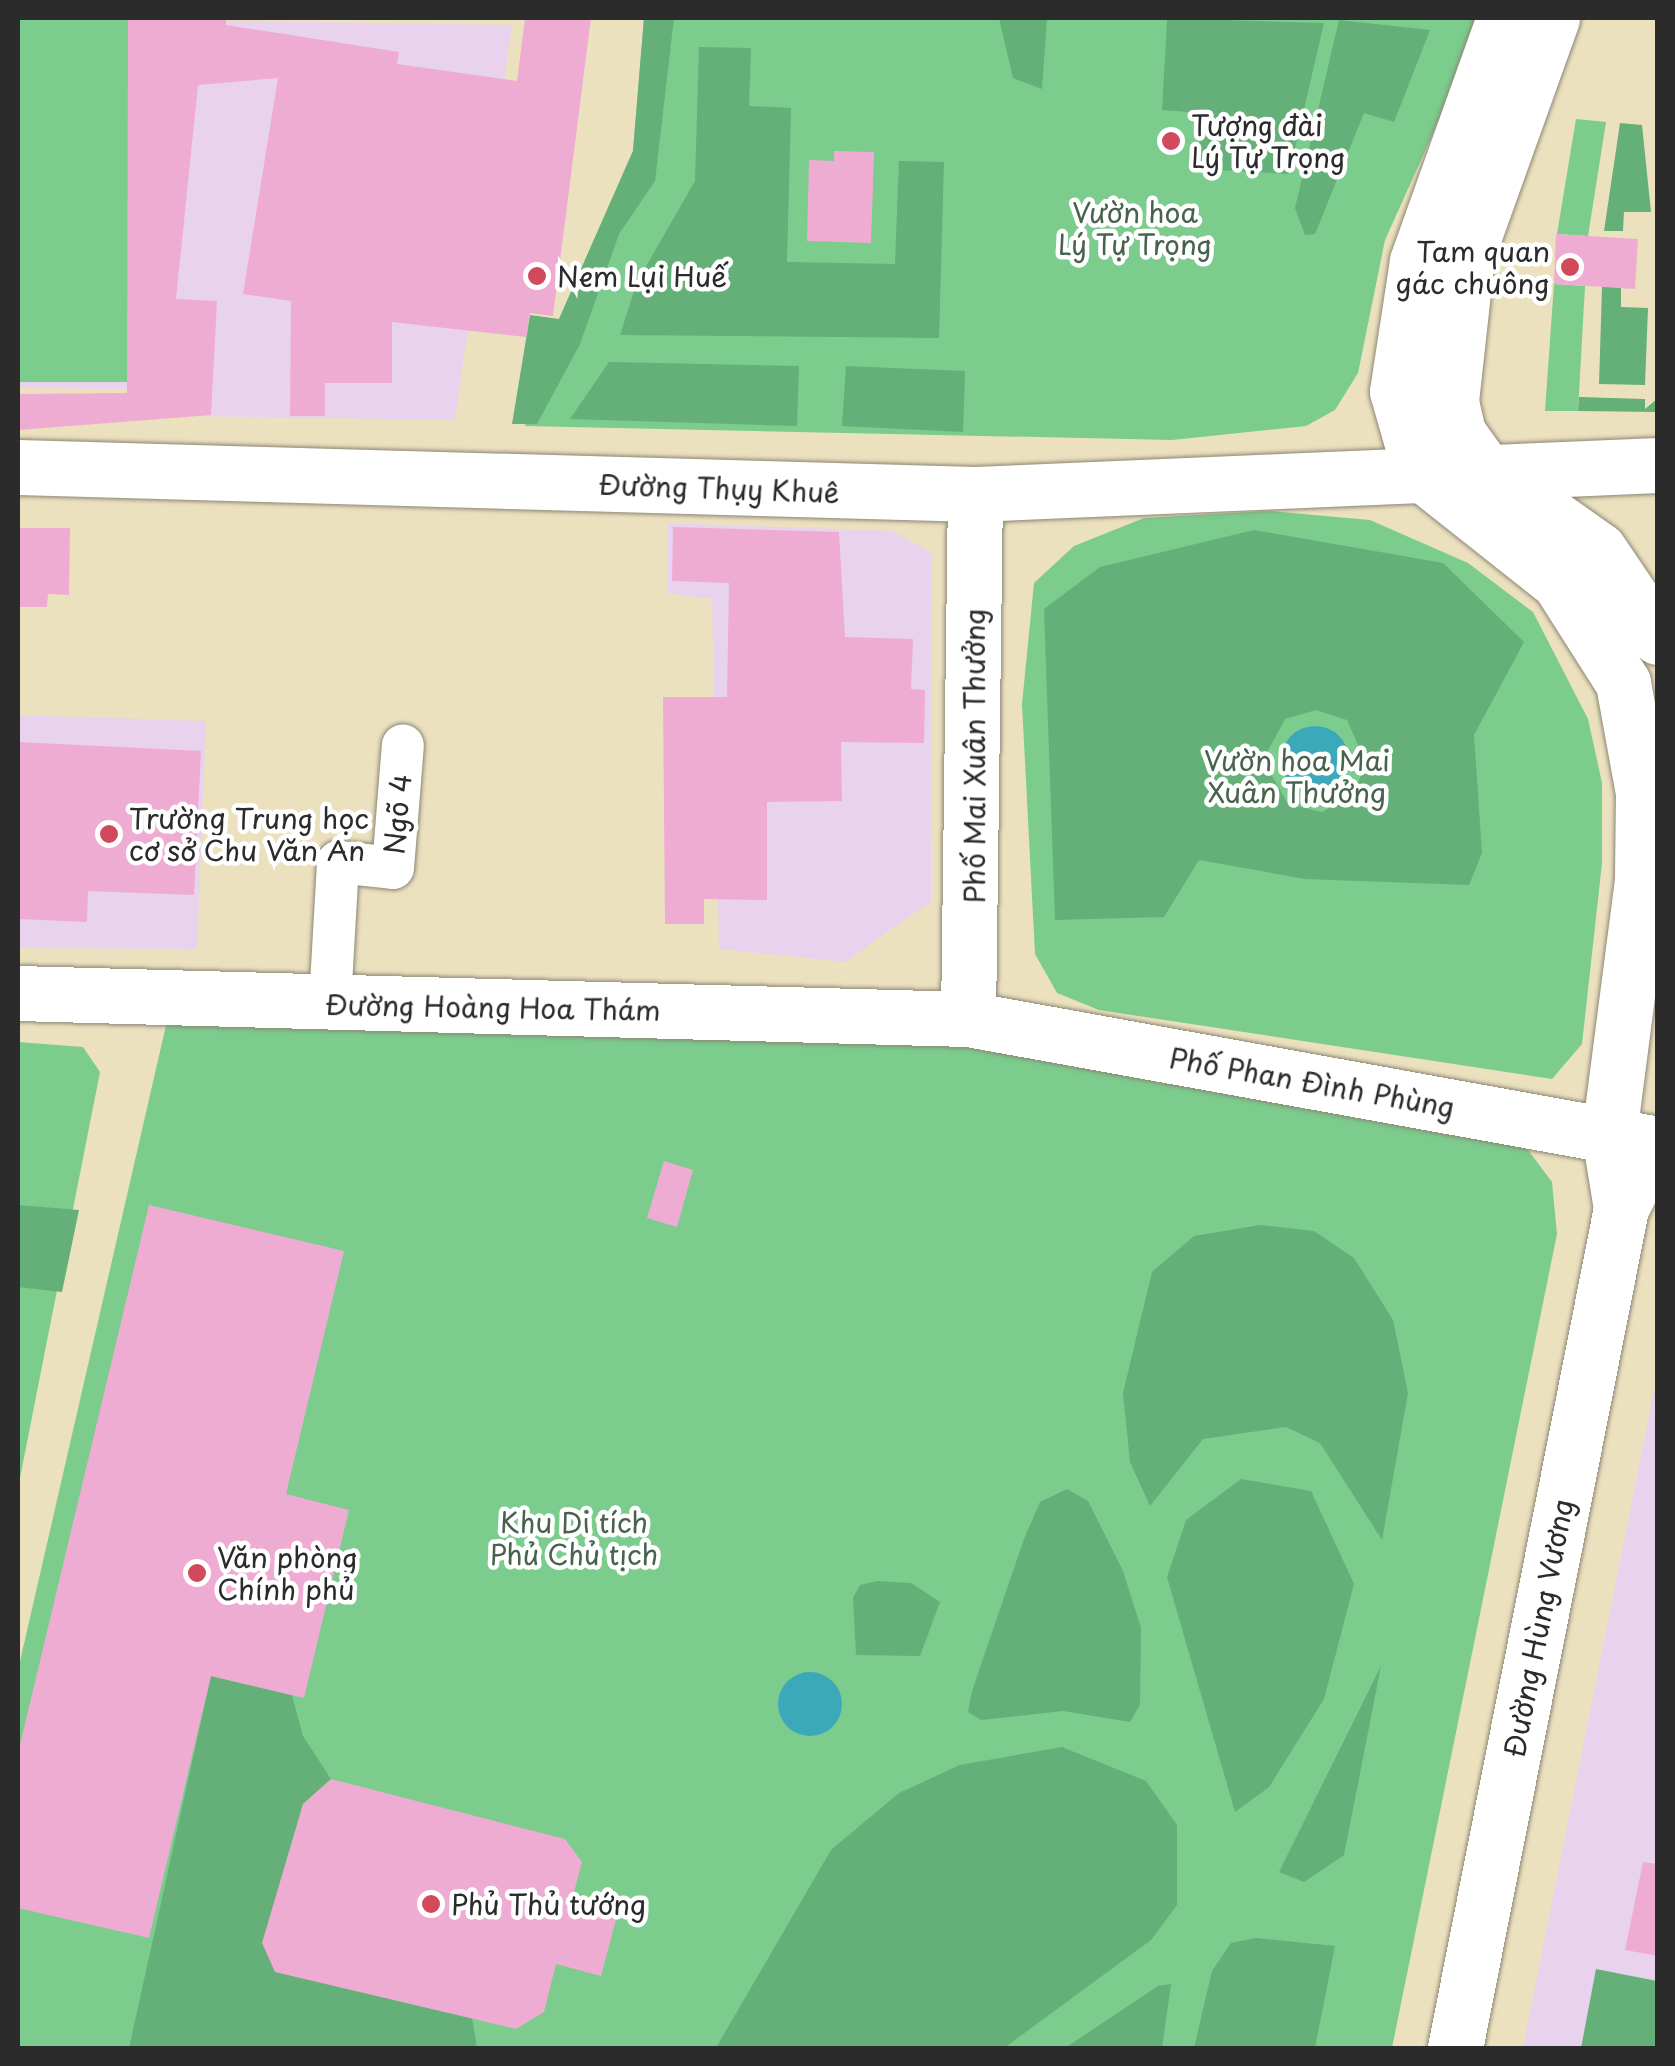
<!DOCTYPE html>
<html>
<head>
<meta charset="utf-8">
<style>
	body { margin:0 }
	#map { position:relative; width:1675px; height:2066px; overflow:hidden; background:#ece1bf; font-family:"Playpen Sans",sans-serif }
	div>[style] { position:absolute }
	.built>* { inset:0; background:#e8d2ee }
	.green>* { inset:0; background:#7bcc8d }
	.forest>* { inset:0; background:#64b078 }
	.water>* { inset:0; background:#3ba9b9 }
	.round { border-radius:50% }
	.building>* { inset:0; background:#efacd2 }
	.roads { filter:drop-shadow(0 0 2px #8c8675) drop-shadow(0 0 2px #8c8675) }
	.minor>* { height:42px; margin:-21px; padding:0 21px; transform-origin:21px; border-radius:21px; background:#fff }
	.secondary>* { height:55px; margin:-27.5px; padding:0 27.5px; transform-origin:27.5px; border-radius:27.5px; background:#fff }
	.dots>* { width:28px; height:28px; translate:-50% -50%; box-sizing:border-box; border:5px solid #fff; border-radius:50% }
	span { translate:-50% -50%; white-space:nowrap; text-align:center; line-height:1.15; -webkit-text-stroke:9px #fff; paint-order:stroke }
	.poi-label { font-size:28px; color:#2b2b2b }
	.left { translate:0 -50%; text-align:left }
	.right { translate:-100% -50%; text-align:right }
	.park-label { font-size:28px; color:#47634d }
	.street-label { font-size:28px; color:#2b2b2b }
	.frame { position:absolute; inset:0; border:20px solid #2b2b2b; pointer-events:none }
</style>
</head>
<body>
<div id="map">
	<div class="built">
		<i style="clip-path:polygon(18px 18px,512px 25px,455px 420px,127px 415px,127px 389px,18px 388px)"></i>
		<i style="clip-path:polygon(668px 523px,893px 531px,932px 553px,931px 901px,845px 962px,719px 949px,712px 599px,668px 593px)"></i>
		<i style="clip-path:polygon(18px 715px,206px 721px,197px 949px,18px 948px)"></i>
		<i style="clip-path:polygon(1657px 1376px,1657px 2048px,1523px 2048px)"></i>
	</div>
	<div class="green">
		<i style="clip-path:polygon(18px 18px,128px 18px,128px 382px,18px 382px)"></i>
		<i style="clip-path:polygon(644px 18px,1485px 18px,1385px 240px,1358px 373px,1335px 410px,1306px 426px,1172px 440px,525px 426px,559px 319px,633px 151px)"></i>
		<i style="clip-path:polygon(1576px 119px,1606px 122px,1588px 236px,1557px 234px)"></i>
		<i style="clip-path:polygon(1554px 284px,1585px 286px,1578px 411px,1545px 411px)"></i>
		<i style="clip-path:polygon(1269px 511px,1370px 520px,1468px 563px,1533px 612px,1588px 719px,1602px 783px,1602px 863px,1582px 1044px,1552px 1079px,1099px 1010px,1057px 993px,1035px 954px,1022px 704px,1034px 583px,1074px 546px,1144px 518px)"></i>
		<i style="clip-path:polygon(167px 1021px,948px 1034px,1520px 1139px,1552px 1182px,1557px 1234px,1392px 2048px,18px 2048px,18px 1670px)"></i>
		<i style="clip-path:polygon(18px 1042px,83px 1047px,100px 1072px,18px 1488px)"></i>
	</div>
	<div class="forest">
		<i style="clip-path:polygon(644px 18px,674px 18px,655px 181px,619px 234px,580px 344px,537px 424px,512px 424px,530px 315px,559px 319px,633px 151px)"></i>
		<i style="clip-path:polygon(999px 18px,1047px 18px,1042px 89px,1013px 78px)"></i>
		<i style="clip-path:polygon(1155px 18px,1324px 23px,1289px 174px,1197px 169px,1202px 113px,1162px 110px,1167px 20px)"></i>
		<i style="clip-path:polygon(1339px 20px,1430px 30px,1394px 122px,1364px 113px,1315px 234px,1305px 235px,1295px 208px)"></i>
		<i style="clip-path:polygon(699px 47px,751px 48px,749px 106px,791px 108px,787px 262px,895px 264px,899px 161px,944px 162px,939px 338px,620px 335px,637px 282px,695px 181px)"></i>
		<i style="clip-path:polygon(1620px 123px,1642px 125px,1651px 212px,1624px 212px,1623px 231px,1604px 231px)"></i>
		<i style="clip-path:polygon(1602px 287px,1621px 287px,1621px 307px,1648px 308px,1645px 385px,1599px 384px)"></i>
		<i style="clip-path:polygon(609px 362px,799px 366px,797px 426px,570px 419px)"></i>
		<i style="clip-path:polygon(846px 366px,965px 371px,963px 432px,842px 426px)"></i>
		<i style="clip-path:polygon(1579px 397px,1645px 399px,1645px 409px,1657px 399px,1657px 412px,1578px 411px)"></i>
		<i style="clip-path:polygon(evenodd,1254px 530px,1443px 563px,1524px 642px,1474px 735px,1482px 853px,1469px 885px,1305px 879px,1199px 860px,1164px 917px,1055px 920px,1044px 609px,1100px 567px,1254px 530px,1316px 710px,1347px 720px,1366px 763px,1353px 795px,1322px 812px,1288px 804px,1263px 760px,1285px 719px,1316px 710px)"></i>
		<i style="clip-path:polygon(18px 1205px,79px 1210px,62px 1292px,18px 1287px)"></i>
		<i style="clip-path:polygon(1260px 1225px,1314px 1231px,1354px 1258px,1393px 1320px,1408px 1393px,1382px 1540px,1320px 1443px,1286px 1427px,1203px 1439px,1150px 1506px,1130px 1462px,1123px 1393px,1152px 1272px,1194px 1236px)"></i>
		<i style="clip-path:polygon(1241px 1479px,1311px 1491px,1354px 1584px,1324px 1699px,1269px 1787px,1235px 1812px,1167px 1577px,1186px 1520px)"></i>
		<i style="clip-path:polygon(1067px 1489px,1088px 1501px,1123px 1571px,1141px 1628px,1140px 1705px,1130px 1722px,1063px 1711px,981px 1720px,968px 1712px,972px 1691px,1024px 1539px,1040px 1502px)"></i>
		<i style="clip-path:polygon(878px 1581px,911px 1583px,940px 1602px,920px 1656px,856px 1655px,853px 1598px,860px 1585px)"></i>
		<i style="clip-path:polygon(1381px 1666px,1344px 1855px,1304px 1882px,1279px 1872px)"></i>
		<i style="clip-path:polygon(211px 1676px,292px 1695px,303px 1736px,331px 1779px,303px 1804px,263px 1943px,472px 2018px,477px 2048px,129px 2048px)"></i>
		<i style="clip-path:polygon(1062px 1747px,1146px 1781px,1177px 1825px,1177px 1905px,1151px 1940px,1004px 2048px,716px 2048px,831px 1850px,899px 1793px,960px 1765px)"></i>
		<i style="clip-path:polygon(1256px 1938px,1335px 1946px,1315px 2048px,1194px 2048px,1212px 1971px,1231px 1943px)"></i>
		<i style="clip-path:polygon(1596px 1969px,1657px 1981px,1657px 2048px,1581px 2048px)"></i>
		<i style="clip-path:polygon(1171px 1984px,1162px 2048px,1065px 2048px,1158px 1986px)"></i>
	</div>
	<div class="water">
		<i class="round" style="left:1281px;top:726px;width:68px;height:68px"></i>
		<i class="round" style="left:778px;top:1672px;width:64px;height:64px"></i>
	</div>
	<div class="building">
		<i style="clip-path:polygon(128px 18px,226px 18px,226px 25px,399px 52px,397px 64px,517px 81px,525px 18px,591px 18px,553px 316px,530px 313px,526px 337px,392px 322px,392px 383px,325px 383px,325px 416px,290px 416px,291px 301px,243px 294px,278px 78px,198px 85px,176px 299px,217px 301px,211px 415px,19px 430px,19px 394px,127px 393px)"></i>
		<i style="clip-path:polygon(834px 151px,874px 152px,871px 243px,807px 241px,809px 160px,834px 161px)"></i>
		<i style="clip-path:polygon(1556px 234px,1638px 239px,1635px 289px,1554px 284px)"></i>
		<i style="clip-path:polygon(673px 527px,839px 532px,845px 637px,913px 639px,911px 689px,925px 690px,924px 743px,841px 742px,842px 801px,767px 802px,767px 900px,704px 899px,704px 924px,665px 924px,663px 697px,727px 697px,729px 583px,672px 581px)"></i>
		<i style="clip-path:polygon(18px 528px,70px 528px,69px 595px,48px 594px,47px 607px,18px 607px)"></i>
		<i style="clip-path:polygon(18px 742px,201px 751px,194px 895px,88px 891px,87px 922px,18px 919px)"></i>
		<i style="clip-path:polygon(664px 1161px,693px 1170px,677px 1227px,647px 1218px)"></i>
		<i style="clip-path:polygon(149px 1205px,344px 1251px,286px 1494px,349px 1510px,304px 1698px,211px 1676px,149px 1938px,18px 1908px,18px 1753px)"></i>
		<i style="clip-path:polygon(331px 1779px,565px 1839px,582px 1862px,572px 1900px,618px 1912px,601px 1976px,556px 1964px,544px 2012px,516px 2029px,275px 1972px,262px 1943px,303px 1804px)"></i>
		<i style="clip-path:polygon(1643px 1862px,1658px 1864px,1658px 1956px,1625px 1950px)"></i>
	</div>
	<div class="roads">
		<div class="minor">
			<i style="left:330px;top:1002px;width:140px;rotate:-86.7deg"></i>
			<i style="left:338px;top:862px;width:55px;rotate:6.2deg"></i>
			<i style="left:393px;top:868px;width:123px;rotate:-85.4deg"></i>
		</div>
		<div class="secondary">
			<i style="left:1504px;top:18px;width:258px;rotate:109.7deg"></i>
			<i style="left:1417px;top:261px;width:132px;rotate:98.7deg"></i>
			<i style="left:1397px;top:391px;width:84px;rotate:74.1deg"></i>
			<i style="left:1420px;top:472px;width:177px;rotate:38.4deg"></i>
			<i style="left:1559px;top:582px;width:120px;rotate:57.6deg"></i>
			<i style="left:1623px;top:683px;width:112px;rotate:79.7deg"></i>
			<i style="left:1643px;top:793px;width:87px;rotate:90.7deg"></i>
			<i style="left:1642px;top:880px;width:257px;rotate:97.4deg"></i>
			<i style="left:1609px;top:1135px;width:74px;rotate:80.7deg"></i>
			<i style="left:1552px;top:18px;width:253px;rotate:109.7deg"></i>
			<i style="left:1467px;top:256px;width:147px;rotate:96.3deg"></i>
			<i style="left:1451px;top:402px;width:32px;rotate:77deg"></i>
			<i style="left:1458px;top:433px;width:43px;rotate:54.5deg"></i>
			<i style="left:1483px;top:468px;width:142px;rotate:35.3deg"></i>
			<i style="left:1599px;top:550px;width:105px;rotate:55.9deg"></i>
			<i style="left:18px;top:467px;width:957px;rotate:1.62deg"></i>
			<i style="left:975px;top:494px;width:684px;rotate:-2.43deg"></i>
			<i style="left:18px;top:993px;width:950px;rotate:1.57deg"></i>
			<i style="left:968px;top:1019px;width:701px;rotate:10.27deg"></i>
			<i style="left:968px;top:1019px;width:525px;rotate:-89.24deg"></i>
			<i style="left:1455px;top:2048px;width:856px;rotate:-78.82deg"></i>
			<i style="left:1621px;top:1208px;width:35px;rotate:-63deg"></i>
		</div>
	</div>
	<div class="dots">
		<i style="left:1171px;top:141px;background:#d1495b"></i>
		<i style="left:1570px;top:267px;background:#d1495b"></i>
		<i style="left:537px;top:276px;background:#d1495b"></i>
		<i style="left:109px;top:834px;background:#d1495b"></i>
		<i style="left:197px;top:1573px;background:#d1495b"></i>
		<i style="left:431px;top:1904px;background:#d1495b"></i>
	</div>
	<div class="poi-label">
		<span class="left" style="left:1191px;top:141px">Tượng đài<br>Lý Tự Trọng</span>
		<span class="right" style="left:1550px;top:267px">Tam quan<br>gác chuông</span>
		<span class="left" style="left:557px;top:276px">Nem Lụi Huế</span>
		<span class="left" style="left:129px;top:834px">Trường Trung học<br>cơ sở Chu Văn An</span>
		<span class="left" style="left:217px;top:1573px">Văn phòng<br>Chính phủ</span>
		<span class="left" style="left:451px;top:1904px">Phủ Thủ tướng</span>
	</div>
	<div class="park-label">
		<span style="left:1135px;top:228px">Vườn hoa<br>Lý Tự Trọng</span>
		<span style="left:1297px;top:776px">Vườn hoa Mai<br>Xuân Thưởng</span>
		<span style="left:574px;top:1538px">Khu Di tích<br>Phủ Chủ tịch</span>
	</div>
	<div class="street-label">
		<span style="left:719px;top:488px;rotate:2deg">Đường Thụy Khuê</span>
		<span style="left:974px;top:756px;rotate:-90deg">Phố Mai Xuân Thưởng</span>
		<span style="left:397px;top:814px;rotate:-85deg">Ngõ 4</span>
		<span style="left:493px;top:1007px;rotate:1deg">Đường Hoàng Hoa Thám</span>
		<span style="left:1312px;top:1082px;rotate:10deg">Phố Phan Đình Phùng</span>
		<span style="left:1538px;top:1628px;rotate:-79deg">Đường Hùng Vương</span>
	</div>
	<div class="frame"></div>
</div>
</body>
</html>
